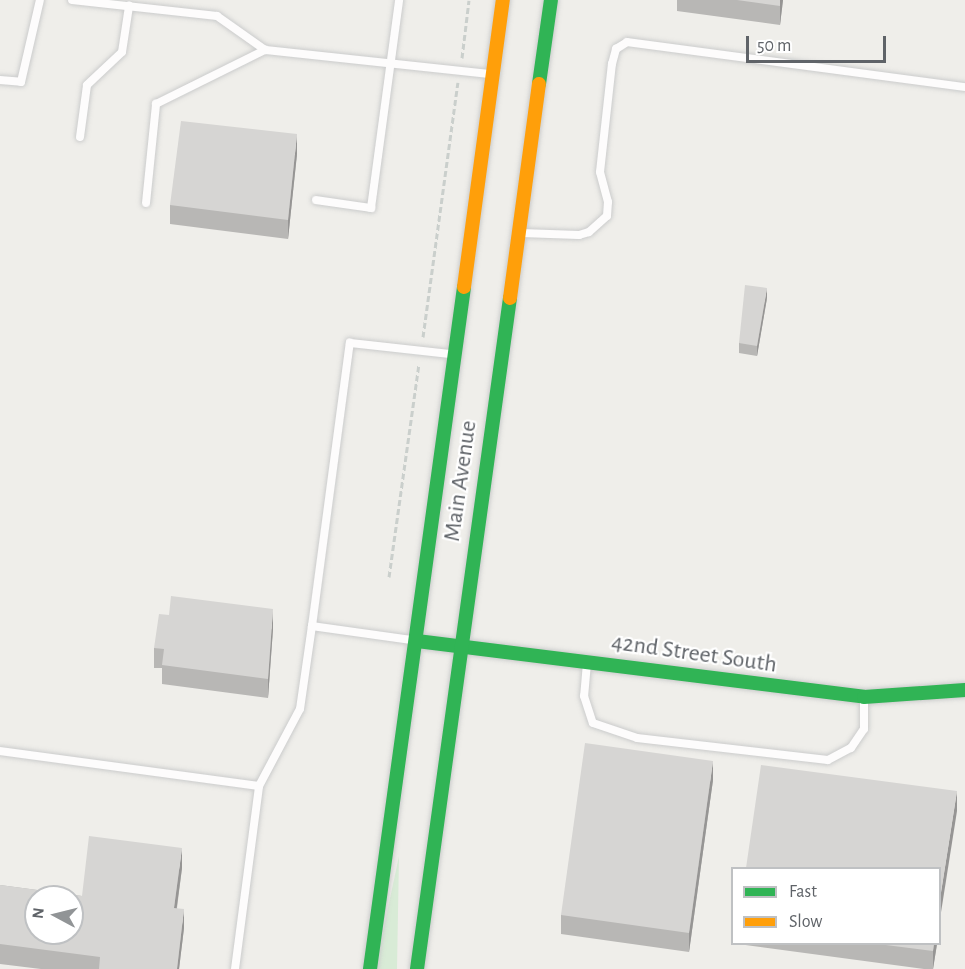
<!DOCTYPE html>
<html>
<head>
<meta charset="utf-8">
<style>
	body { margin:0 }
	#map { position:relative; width:965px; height:969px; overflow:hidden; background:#efeeea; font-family:"Alegreya Sans",sans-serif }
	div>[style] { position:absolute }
	.green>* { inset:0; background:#d8ebd6 }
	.path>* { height:3px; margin-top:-1.5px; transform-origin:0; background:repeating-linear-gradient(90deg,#cacfcc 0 6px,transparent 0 9px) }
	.roads { filter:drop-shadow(0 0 2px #cbcccc) drop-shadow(0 0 2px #cbcccc) }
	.lane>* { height:8px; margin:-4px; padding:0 4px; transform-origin:4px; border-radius:4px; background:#fdfcfc }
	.fast>* { height:14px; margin:-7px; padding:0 7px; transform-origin:7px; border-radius:7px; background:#30b455 }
	.slow>* { height:14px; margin:-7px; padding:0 7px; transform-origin:7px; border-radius:7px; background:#ff9f0a }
	.wall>* { inset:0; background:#b8b7b5 }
	.shaded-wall>* { inset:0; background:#969594 }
	.building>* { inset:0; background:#d6d5d3 }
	span { translate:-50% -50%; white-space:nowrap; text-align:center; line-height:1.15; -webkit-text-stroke:4.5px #fff; paint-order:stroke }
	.street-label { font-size:24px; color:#5f6368 }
	.legend { position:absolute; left:731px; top:867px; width:210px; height:78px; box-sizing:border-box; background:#fff; border:2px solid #bfc1c3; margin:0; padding:8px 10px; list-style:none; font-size:18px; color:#5f6368 }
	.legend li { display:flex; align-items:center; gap:12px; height:30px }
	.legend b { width:30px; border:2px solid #bfc1c3 }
	.north { position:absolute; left:24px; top:885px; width:60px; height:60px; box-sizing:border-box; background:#fff; border:2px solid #bfc1c3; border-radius:50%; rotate:277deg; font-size:16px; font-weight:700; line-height:24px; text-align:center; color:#5f6368 }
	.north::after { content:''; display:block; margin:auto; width:21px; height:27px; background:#919496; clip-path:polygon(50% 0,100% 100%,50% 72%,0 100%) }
	.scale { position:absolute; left:746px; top:36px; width:140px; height:27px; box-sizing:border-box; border:3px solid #5f6368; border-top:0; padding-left:8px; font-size:18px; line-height:21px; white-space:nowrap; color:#5f6368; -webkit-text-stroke:4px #fff; paint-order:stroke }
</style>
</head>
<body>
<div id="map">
	<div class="green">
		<i style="clip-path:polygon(399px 856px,397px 969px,375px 969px)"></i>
	</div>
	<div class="path">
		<i style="left:462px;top:58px;width:58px;rotate:-83.1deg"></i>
		<i style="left:423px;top:337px;width:257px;rotate:-82.2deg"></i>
		<i style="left:389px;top:577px;width:215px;rotate:-82deg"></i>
	</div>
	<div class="roads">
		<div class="lane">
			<i style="left:72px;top:0;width:146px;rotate:6.3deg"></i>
			<i style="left:217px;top:16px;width:59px;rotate:35.3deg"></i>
			<i style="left:265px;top:50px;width:224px;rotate:6.1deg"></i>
			<i style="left:0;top:80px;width:21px;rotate:5deg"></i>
			<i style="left:21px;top:82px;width:84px;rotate:-77deg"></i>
			<i style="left:80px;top:137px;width:52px;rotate:-82.3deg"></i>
			<i style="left:87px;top:85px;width:48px;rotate:-43.3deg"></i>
			<i style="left:122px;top:52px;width:47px;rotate:-81.3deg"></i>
			<i style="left:316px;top:200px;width:56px;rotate:8.3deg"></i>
			<i style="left:371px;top:208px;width:210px;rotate:-82.3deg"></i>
			<i style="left:146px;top:203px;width:100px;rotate:-84.2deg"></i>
			<i style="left:156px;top:104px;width:122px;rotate:-26.4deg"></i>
			<i style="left:521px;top:233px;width:58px;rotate:2deg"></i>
			<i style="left:579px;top:235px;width:10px;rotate:-17deg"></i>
			<i style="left:589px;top:232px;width:24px;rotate:-42deg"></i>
			<i style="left:607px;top:216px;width:14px;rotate:-86deg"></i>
			<i style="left:608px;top:202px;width:31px;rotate:-105deg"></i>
			<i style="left:600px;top:172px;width:109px;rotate:-83.7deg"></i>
			<i style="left:612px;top:64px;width:16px;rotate:-75deg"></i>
			<i style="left:616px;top:49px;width:13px;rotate:-32deg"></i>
			<i style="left:627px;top:42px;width:341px;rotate:7.6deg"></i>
			<i style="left:312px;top:626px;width:286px;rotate:-82.4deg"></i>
			<i style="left:350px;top:343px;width:101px;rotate:6.3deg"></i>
			<i style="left:587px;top:663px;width:33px;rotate:95deg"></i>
			<i style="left:584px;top:696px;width:28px;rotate:72deg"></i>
			<i style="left:593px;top:723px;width:46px;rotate:18.8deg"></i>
			<i style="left:637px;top:738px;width:192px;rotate:6.6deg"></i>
			<i style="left:828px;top:760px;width:26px;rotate:-28deg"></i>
			<i style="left:851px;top:748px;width:23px;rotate:-56deg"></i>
			<i style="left:864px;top:729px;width:31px;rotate:-90deg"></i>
			<i style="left:0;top:751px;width:261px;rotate:7.7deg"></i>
			<i style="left:235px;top:969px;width:185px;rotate:-82.5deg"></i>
			<i style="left:259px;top:786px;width:87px;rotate:-62deg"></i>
			<i style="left:300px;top:709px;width:84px;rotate:-81.8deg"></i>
			<i style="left:312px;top:626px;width:100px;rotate:8deg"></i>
		</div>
		<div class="fast">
			<i style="left:539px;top:84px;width:85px;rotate:-81.9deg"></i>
			<i style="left:417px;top:641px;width:450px;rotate:7.1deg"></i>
			<i style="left:864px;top:697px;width:101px;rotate:-4deg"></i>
			<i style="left:370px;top:969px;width:688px;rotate:-82.15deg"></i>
			<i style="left:417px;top:969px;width:677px;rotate:-82.11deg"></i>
		</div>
		<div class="slow">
			<i style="left:464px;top:287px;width:290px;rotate:-82.3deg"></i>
			<i style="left:510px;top:298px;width:216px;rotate:-82.3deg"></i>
		</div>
	</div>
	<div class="wall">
		<i style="clip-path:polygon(677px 0,783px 0,780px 25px,677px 11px)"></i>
		<i style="clip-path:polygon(297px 154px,288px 239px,170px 224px,170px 205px)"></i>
		<i style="clip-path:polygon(767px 298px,757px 356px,739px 353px,739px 343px)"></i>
		<i style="clip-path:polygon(273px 629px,268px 698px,162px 684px,162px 668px,154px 668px,154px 648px)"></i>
		<i style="clip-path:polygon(713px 780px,689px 952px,561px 934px,561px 915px)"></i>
		<i style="clip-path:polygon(182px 868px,177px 908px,184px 928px,179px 969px,41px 969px,0 964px,0 885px,82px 896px)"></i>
		<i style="clip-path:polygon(738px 944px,937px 944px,933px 969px,924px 969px)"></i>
	</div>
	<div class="shaded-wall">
		<i style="clip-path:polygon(780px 0,783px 0,780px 25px)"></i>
		<i style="clip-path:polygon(297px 134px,297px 154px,288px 239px,288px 220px)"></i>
		<i style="clip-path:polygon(767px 288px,767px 298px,757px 356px,757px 346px)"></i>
		<i style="clip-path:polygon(273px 609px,273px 629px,268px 698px,268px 679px)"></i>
		<i style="clip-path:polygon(713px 761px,713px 780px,689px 952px,689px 933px)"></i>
		<i style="clip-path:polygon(957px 791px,957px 811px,939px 925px,939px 905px)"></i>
		<i style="clip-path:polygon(182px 848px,182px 868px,174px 927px,174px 908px)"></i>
		<i style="clip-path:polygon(184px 909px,184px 928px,179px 969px,177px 969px)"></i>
		<i style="clip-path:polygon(934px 944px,937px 944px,933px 969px,933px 951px)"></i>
	</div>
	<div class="building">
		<i style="clip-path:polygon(737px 0,780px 0,780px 6px)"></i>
		<i style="clip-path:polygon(181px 121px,297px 134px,288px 220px,170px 205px)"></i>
		<i style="clip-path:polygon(745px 285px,767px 288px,757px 346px,739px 343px)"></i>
		<i style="clip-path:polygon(171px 596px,273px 609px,268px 679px,162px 665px,164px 649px,154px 648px,159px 614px,169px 615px)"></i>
		<i style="clip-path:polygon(585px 743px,713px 761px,689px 933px,561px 915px)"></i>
		<i style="clip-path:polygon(761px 765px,957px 791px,939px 905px,939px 868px,746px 868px)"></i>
		<i style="clip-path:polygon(evenodd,89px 836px,182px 848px,174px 908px,184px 909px,177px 969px,99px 969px,100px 957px,0 944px,0 885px,82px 896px,89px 836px,36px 897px,72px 897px,72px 933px,36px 933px,36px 897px)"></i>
		<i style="clip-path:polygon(878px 944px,934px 944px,933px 951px)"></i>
	</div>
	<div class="street-label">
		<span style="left:461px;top:481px;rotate:-82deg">Main Avenue</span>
		<span style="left:694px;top:654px;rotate:8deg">42nd Street South</span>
	</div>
	<ul class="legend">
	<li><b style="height:8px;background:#30b455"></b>Fast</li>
	<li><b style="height:8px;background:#ff9f0a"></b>Slow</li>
	</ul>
	<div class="north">N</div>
	<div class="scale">50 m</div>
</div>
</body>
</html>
